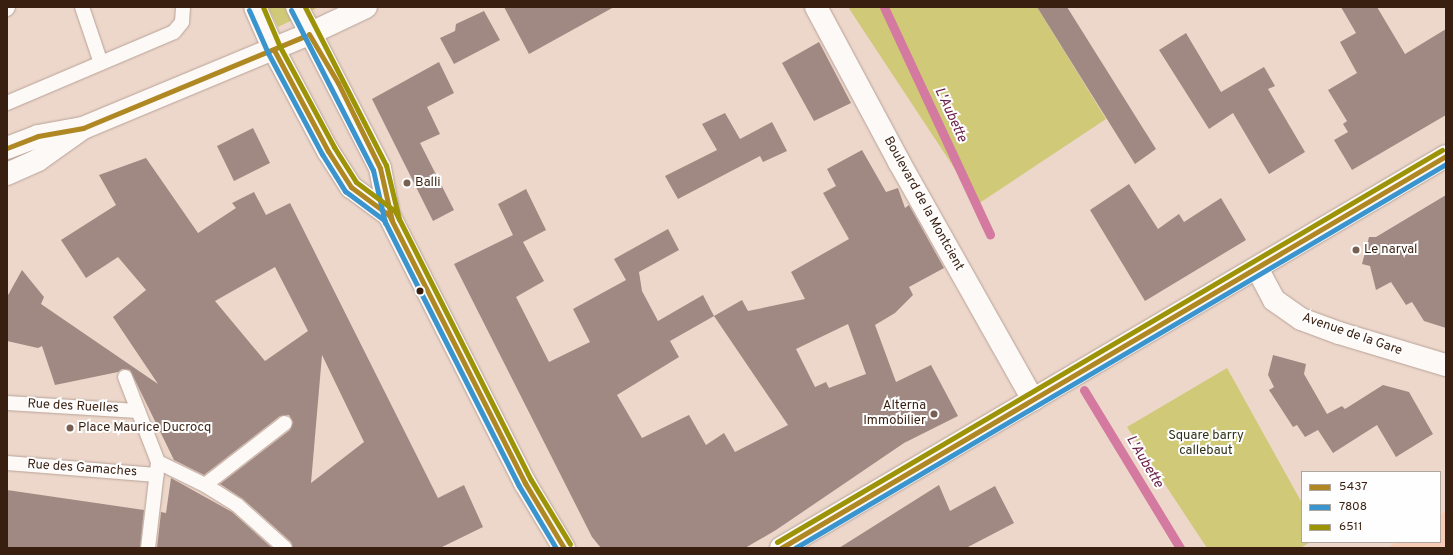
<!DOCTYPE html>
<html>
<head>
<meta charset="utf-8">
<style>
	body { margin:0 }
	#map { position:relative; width:1453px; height:555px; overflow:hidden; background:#edd7cb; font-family:Overpass,sans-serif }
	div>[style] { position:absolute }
	.built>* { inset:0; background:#f6ccb4 }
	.green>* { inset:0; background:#d0c978 }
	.stream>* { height:9px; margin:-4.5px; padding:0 4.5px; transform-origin:4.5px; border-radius:4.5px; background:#d479a0 }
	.building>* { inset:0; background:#9f8982 }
	.roads { filter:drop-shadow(0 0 1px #b8a296) drop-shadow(0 0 1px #b8a296) }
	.service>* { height:14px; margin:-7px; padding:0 7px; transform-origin:7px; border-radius:7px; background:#fcf9f7 }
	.minor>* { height:22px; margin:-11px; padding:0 11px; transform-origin:11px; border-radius:11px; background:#fcf9f7 }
	.primary>* { height:22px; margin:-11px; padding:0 11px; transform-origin:11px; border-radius:11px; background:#fcf9f7 }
	.bus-1>* { height:5px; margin:-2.5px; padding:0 2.5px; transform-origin:2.5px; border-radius:2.5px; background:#af8723 }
	.bus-2>* { height:5px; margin:-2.5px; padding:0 2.5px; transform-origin:2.5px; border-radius:2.5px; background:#3a95cf }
	.bus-3>* { height:5px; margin:-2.5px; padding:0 2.5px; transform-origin:2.5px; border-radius:2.5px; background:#9c9306 }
	.dots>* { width:11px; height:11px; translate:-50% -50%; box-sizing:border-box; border:2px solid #fefefe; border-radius:50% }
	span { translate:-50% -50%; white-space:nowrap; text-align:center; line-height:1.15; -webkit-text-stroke:4px #fefefe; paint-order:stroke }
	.poi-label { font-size:13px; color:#381f10 }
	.left { translate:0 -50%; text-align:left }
	.right { translate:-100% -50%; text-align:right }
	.street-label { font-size:13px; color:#381f10 }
	.park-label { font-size:13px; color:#2f3119 }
	.water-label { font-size:14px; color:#6a1d46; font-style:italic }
	.frame { position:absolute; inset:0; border:8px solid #381f10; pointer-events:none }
	.legend { position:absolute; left:1301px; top:471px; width:140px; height:72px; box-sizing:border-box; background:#fefefe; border:1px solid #afa59f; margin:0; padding:5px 7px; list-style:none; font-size:12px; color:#381f10 }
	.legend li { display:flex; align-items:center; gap:8px; height:20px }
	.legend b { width:20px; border:1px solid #afa59f }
</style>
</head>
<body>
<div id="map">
	<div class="built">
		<i style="clip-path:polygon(1446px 511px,1446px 548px,1387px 548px,1397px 542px,1440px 542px,1440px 515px)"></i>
	</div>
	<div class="green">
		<i style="clip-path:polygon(268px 7px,319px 7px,278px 27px)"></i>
		<i style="clip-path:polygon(848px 7px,1037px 7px,1106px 119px,978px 204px)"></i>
		<i style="clip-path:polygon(1227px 368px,1302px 503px,1302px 542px,1311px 542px,1300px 548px,1207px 548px,1127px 427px)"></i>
	</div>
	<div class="stream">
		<i style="left:884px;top:7px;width:251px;rotate:65deg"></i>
		<i style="left:1084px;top:390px;width:185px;rotate:58.7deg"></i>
	</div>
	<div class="building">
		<i style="clip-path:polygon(504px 7px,614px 7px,529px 54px)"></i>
		<i style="clip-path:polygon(1037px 7px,1067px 7px,1156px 149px,1135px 164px)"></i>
		<i style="clip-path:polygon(1341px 7px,1377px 7px,1405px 54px,1446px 29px,1446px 115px,1352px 170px,1334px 140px,1348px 132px,1343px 124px,1347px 121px,1328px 90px,1357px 73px,1340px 42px,1356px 33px)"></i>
		<i style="clip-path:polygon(484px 11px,500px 40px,454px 64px,440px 38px,455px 31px,456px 24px)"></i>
		<i style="clip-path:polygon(1186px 33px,1221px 92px,1264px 67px,1275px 86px,1268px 89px,1305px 152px,1269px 174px,1233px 113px,1209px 129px,1159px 50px)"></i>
		<i style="clip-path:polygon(819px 42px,851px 103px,814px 121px,782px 63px)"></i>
		<i style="clip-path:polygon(439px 62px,454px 93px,427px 107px,440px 134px,420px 143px,454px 210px,433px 221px,372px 99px)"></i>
		<i style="clip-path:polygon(725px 113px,740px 139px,772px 122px,787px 151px,763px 162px,760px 156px,678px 199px,665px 176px,717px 150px,702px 124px)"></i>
		<i style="clip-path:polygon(253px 128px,270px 163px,234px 181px,217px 146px)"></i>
		<i style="clip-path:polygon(evenodd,862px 150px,886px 192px,898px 188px,905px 208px,909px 205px,944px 268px,909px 287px,913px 295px,895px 313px,875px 325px,896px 382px,931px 365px,958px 416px,904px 443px,776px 530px,745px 548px,601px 548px,592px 537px,454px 264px,513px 235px,498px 204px,526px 189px,546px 230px,523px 242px,544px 281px,516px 297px,549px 362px,590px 342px,573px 309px,626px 280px,614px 259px,668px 229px,679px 250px,639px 272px,642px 291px,658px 321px,703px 295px,714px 316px,742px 300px,748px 311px,805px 299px,791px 272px,849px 239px,823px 193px,836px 186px,827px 169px,862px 150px,714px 316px,788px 425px,735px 452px,724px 433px,706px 445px,689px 415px,642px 438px,617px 395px,679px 357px,670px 341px,714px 316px,862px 150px,848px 324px,866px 374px,829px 388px,826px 382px,815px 387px,796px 349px,848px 324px)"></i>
		<i style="clip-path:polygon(evenodd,146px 158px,198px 233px,236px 208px,232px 203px,254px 192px,266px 215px,290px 203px,438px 498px,464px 485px,483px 527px,440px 548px,293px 548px,291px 542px,243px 499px,220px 484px,290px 430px,293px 422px,289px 415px,280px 416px,204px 475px,174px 460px,130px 370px,122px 369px,118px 372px,55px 385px,42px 346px,38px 348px,7px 341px,7px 297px,22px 270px,44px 297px,41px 304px,158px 384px,113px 317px,146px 290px,118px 257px,86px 278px,61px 240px,116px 205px,99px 175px,146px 158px,275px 267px,308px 331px,265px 361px,215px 301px,275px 267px,146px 158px,322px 355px,364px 442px,311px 483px,322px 355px)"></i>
		<i style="clip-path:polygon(1129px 184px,1158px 229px,1179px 214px,1184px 222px,1221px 198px,1246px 240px,1145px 301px,1090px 210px)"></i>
		<i style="clip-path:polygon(1446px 195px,1446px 328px,1424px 321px,1412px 302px,1406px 305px,1391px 282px,1376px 290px,1370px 266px,1362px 264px,1369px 237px,1376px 237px)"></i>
		<i style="clip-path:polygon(1273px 355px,1306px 364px,1304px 374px,1327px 414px,1342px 406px,1345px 409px,1383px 385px,1409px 392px,1433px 434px,1396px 457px,1377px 425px,1333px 453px,1318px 430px,1305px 437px,1297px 425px,1293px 427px,1269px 390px,1274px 387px,1268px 375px)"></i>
		<i style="clip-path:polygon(171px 478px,232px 512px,272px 548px,157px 548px,161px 512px,166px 513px)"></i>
		<i style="clip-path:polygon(939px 485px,950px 511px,995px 486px,1014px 523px,966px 548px,839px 548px)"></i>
		<i style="clip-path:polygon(7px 490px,144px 510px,140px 548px,7px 548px)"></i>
	</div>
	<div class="roads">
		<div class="service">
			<i style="left:82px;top:7px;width:59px;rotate:71.3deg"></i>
			<i style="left:7px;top:9px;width:2px;rotate:-63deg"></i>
			<i style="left:7px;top:103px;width:181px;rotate:-23deg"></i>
			<i style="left:174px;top:32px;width:13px;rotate:-51deg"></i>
			<i style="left:182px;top:22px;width:15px;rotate:-86deg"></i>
			<i style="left:125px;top:377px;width:91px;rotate:68.8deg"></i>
			<i style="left:158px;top:462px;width:87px;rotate:96.6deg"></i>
			<i style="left:7px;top:403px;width:131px;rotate:3.5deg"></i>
			<i style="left:158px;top:462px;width:52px;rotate:26.1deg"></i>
			<i style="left:205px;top:485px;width:38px;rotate:32deg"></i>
			<i style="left:237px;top:505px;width:64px;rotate:41.9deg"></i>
			<i style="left:7px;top:463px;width:150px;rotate:4.6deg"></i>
			<i style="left:205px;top:485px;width:101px;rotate:-37.8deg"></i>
		</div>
		<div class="minor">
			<i style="left:816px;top:7px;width:176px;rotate:61.8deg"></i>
			<i style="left:899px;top:162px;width:273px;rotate:60.6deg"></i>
			<i style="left:309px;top:34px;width:63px;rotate:-25.3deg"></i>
			<i style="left:1257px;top:268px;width:36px;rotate:62deg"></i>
			<i style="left:1274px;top:300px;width:33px;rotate:35deg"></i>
			<i style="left:1301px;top:319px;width:40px;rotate:20.2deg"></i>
			<i style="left:1339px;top:333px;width:112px;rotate:16.7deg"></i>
		</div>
		<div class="primary">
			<i style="left:255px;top:7px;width:47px;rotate:66.2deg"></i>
			<i style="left:274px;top:50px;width:115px;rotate:61.9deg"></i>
			<i style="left:328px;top:151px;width:43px;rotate:57.4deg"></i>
			<i style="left:351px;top:187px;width:47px;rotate:36.4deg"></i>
			<i style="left:297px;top:7px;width:181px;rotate:62.7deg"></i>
			<i style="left:380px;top:168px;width:48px;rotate:79.2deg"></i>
			<i style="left:389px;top:215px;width:301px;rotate:63.1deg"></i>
			<i style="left:525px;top:483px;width:76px;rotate:59deg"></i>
			<i style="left:7px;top:148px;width:33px;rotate:-21deg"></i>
			<i style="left:38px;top:136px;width:46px;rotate:-10.1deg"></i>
			<i style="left:83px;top:128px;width:245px;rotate:-22.6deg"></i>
			<i style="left:7px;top:174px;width:34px;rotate:-24deg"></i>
			<i style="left:38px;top:160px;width:50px;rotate:-35.3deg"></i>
			<i style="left:781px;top:548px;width:772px;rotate:-30.52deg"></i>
		</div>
	</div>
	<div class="bus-1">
		<i style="left:309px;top:34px;width:57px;rotate:59.4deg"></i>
		<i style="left:338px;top:83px;width:95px;rotate:63.7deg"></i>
		<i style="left:380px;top:168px;width:54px;rotate:77.2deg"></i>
		<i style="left:274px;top:50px;width:115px;rotate:61.9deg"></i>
		<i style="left:328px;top:151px;width:43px;rotate:57.4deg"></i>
		<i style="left:351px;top:187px;width:47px;rotate:36.4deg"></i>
		<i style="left:389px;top:215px;width:301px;rotate:63.1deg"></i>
		<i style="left:525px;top:483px;width:76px;rotate:59deg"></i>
		<i style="left:7px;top:148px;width:33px;rotate:-21deg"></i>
		<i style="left:38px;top:136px;width:46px;rotate:-10.1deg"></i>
		<i style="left:83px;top:128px;width:240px;rotate:-22.5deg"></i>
		<i style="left:781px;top:548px;width:772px;rotate:-30.52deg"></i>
	</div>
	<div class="bus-2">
		<i style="left:249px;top:10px;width:47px;rotate:66.2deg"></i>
		<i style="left:268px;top:53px;width:115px;rotate:61.9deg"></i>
		<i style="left:322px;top:154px;width:44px;rotate:58.1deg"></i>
		<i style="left:345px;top:191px;width:49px;rotate:36.6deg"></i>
		<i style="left:384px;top:220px;width:298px;rotate:63.1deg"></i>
		<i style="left:519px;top:486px;width:72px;rotate:59.2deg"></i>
		<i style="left:291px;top:10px;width:180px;rotate:62.9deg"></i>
		<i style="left:373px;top:170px;width:54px;rotate:77.2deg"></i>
		<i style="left:795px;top:548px;width:756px;rotate:-30.53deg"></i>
	</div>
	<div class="bus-3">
		<i style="left:263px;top:7px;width:43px;rotate:67deg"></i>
		<i style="left:280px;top:47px;width:114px;rotate:61.6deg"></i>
		<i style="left:334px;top:147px;width:41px;rotate:57.8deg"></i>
		<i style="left:356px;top:182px;width:49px;rotate:36.6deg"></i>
		<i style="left:395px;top:211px;width:301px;rotate:63.2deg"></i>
		<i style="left:531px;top:480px;width:75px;rotate:58.6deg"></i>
		<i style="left:305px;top:7px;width:178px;rotate:62.9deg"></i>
		<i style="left:386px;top:165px;width:56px;rotate:76.5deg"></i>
		<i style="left:777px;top:542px;width:772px;rotate:-30.52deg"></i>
	</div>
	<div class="dots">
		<i style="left:407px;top:183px;background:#775f51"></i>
		<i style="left:1356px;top:250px;background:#775f51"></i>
		<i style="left:420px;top:291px;background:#381f10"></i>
		<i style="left:934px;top:414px;background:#775f51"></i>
		<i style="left:70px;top:428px;background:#775f51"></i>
	</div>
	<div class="poi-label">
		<span class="left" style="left:415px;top:183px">Balli</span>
		<span class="left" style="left:1364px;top:250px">Le narval</span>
		<span class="right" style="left:926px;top:414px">Alterna<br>Immobilier</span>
		<span class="left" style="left:78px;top:428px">Place Maurice Ducrocq</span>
	</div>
	<div class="street-label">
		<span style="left:923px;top:204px;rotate:61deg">Boulevard de la Montcient</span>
		<span style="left:1352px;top:335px;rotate:19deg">Avenue de la Gare</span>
		<span style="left:73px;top:407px;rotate:3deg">Rue des Ruelles</span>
		<span style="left:82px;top:469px;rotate:4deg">Rue des Gamaches</span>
	</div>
	<div class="park-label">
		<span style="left:1206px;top:444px">Square barry<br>callebaut</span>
	</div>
	<div class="water-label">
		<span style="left:950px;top:115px;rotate:65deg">L'Aubette</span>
		<span style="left:1144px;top:462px;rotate:59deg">L'Aubette</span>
	</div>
	<div class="frame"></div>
	<ul class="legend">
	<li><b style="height:5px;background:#af8723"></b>5437</li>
	<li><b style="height:5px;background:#3a95cf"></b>7808</li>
	<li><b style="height:5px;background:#9c9306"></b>6511</li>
	</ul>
</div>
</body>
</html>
